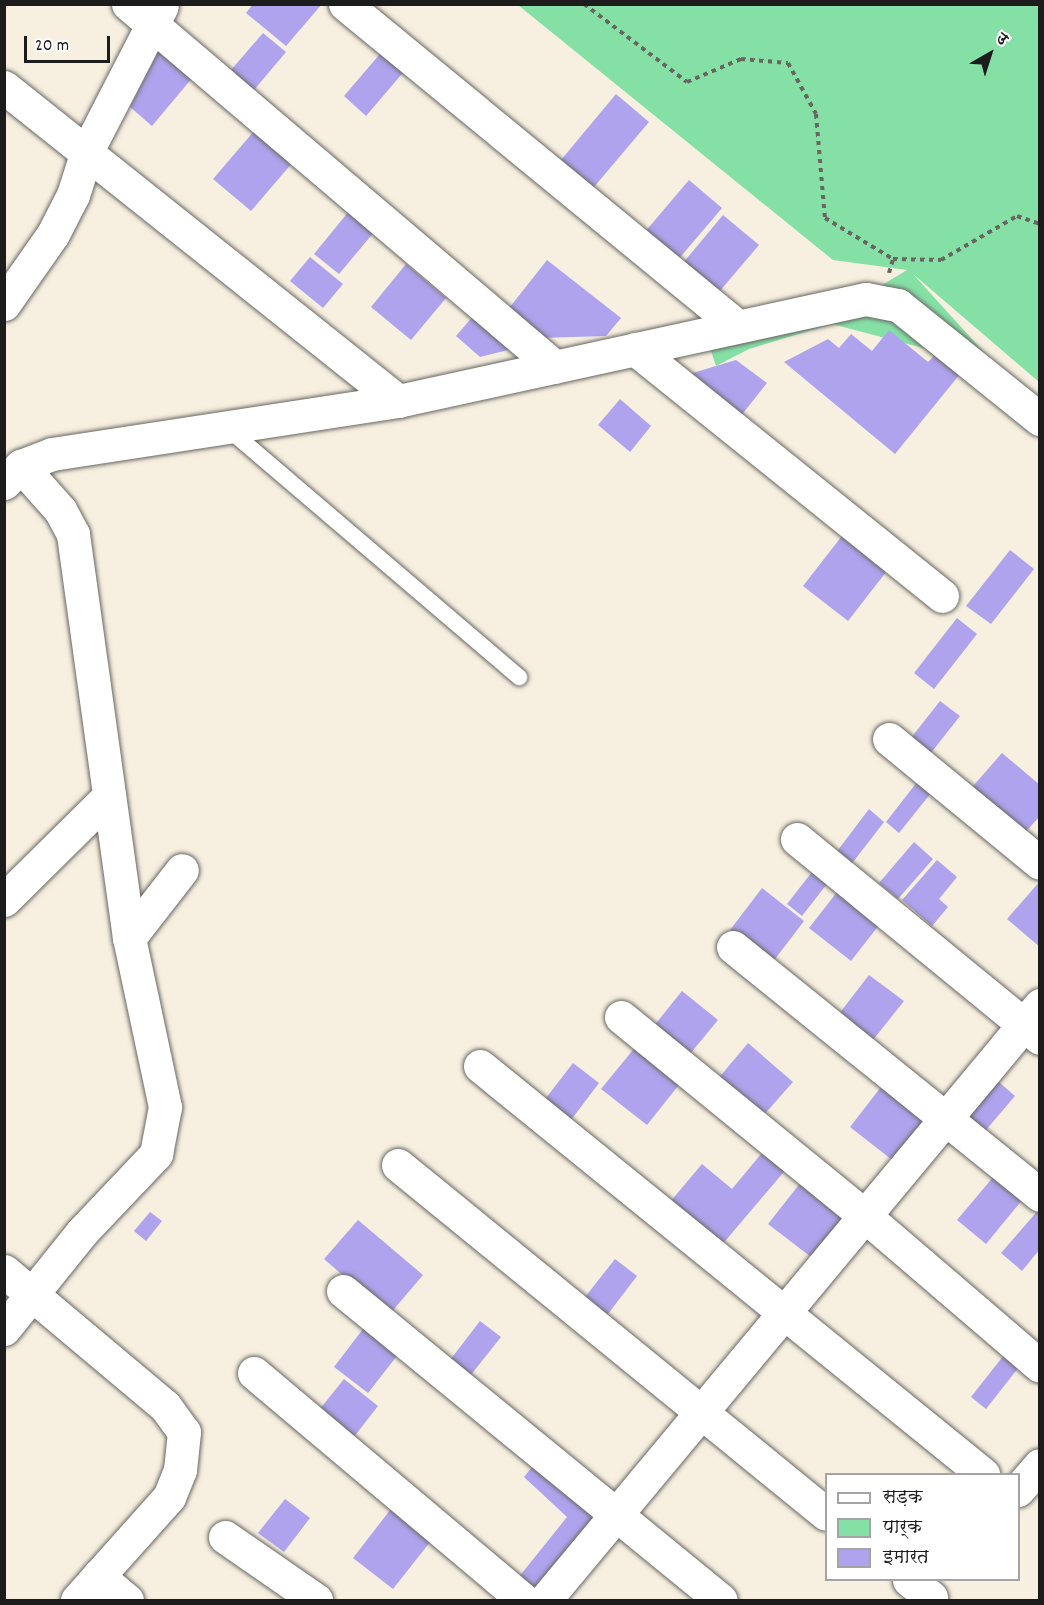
<!DOCTYPE html>
<html>
<head>
<meta charset="utf-8">
<style>
	body { margin:0 }
	#map { position:relative; width:1044px; height:1605px; overflow:hidden; background:#f7f0e1; font-family:Dekko,"Playpen Sans Deva",sans-serif }
	div>[style] { position:absolute }
	.green>* { inset:0; background:#85e0a6 }
	.building>* { inset:0; background:#aea3ec }
	.path>* { height:4px; margin-top:-2px; transform-origin:0; background:repeating-linear-gradient(90deg,#696661 0 4.5px,transparent 0 9px) }
	.roads { filter:drop-shadow(0 0 2px #696661) drop-shadow(0 0 2px #696661) }
	.lane>* { height:16px; margin:-8px; padding:0 8px; transform-origin:8px; border-radius:8px; background:#fff }
	.street>* { height:33px; margin:-16.5px; padding:0 16.5px; transform-origin:16.5px; border-radius:16.5px; background:#fff }
	span { translate:-50% -50%; white-space:nowrap; text-align:center; line-height:1.15; -webkit-text-stroke:4.5px #fff; paint-order:stroke }
	.frame { position:absolute; inset:0; border:6px solid #1c1c1c; pointer-events:none }
	.legend { position:absolute; left:825px; top:1473px; width:195px; height:108px; box-sizing:border-box; background:#fff; border:2px solid #a4a4a4; margin:0; padding:8px 10px; list-style:none; font-size:18px; color:#1c1c1c }
	.legend li { display:flex; align-items:center; gap:12px; height:30px }
	.legend b { width:30px; border:2px solid #a4a4a4 }
	.north { position:absolute; left:960px; top:24px; width:60px; height:60px; -webkit-text-stroke:4px #fff; paint-order:stroke; rotate:39deg; font-size:16px; font-weight:700; line-height:24px; text-align:center; color:#1c1c1c }
	.north::after { content:''; display:block; margin:auto; width:21px; height:27px; background:#1c1c1c; clip-path:polygon(50% 0,100% 100%,50% 72%,0 100%) }
	.scale { position:absolute; left:24px; top:36px; width:86px; height:27px; box-sizing:border-box; border:3px solid #1c1c1c; border-top:0; padding-left:8px; font-size:18px; line-height:21px; white-space:nowrap; color:#1c1c1c; -webkit-text-stroke:4px #fff; paint-order:stroke }
</style>
</head>
<body>
<div id="map">
	<div class="green">
		<i style="clip-path:polygon(518px 5px,1039px 5px,1039px 382px,913px 274px,1000px 370px,998px 404px,923px 348px,832px 324px,749px 349px,716px 366px,707px 339px,872px 291px,907px 270px,833px 260px)"></i>
	</div>
	<div class="building">
		<i style="clip-path:polygon(253px 4px,322px 4px,286px 46px,246px 13px)"></i>
		<i style="clip-path:polygon(263px 33px,286px 52px,248px 97px,225px 77px)"></i>
		<i style="clip-path:polygon(385px 48px,407px 68px,366px 116px,344px 96px)"></i>
		<i style="clip-path:polygon(159px 50px,193px 77px,152px 126px,130px 107px)"></i>
		<i style="clip-path:polygon(616px 94px,649px 122px,594px 187px,561px 160px)"></i>
		<i style="clip-path:polygon(255px 130px,293px 162px,251px 211px,213px 179px)"></i>
		<i style="clip-path:polygon(689px 180px,722px 208px,677px 261px,644px 233px)"></i>
		<i style="clip-path:polygon(354px 205px,380px 225px,339px 274px,314px 254px)"></i>
		<i style="clip-path:polygon(723px 215px,759px 245px,719px 292px,683px 263px)"></i>
		<i style="clip-path:polygon(310px 257px,343px 284px,323px 308px,290px 281px)"></i>
		<i style="clip-path:polygon(547px 260px,621px 318px,606px 336px,539px 338px,506px 312px)"></i>
		<i style="clip-path:polygon(406px 264px,446px 298px,411px 340px,371px 307px)"></i>
		<i style="clip-path:polygon(475px 314px,516px 348px,480px 357px,456px 336px)"></i>
		<i style="clip-path:polygon(889px 330px,928px 362px,936px 354px,960px 374px,895px 454px,784px 362px,828px 339px,839px 348px,851px 334px,872px 351px)"></i>
		<i style="clip-path:polygon(736px 360px,767px 383px,740px 417px,686px 375px)"></i>
		<i style="clip-path:polygon(620px 399px,651px 426px,630px 452px,598px 425px)"></i>
		<i style="clip-path:polygon(845px 532px,890px 567px,848px 621px,803px 586px)"></i>
		<i style="clip-path:polygon(1010px 550px,1034px 569px,991px 624px,966px 606px)"></i>
		<i style="clip-path:polygon(957px 618px,977px 634px,934px 689px,914px 673px)"></i>
		<i style="clip-path:polygon(940px 701px,960px 716px,927px 758px,907px 743px)"></i>
		<i style="clip-path:polygon(1002px 753px,1040px 785px,1040px 816px,1020px 838px,967px 793px)"></i>
		<i style="clip-path:polygon(921px 777px,935px 788px,899px 833px,886px 822px)"></i>
		<i style="clip-path:polygon(869px 809px,884px 822px,850px 866px,835px 854px)"></i>
		<i style="clip-path:polygon(914px 842px,933px 859px,898px 899px,879px 883px)"></i>
		<i style="clip-path:polygon(937px 860px,957px 877px,939px 899px,948px 907px,932px 926px,902px 900px)"></i>
		<i style="clip-path:polygon(819px 863px,834px 875px,802px 916px,787px 904px)"></i>
		<i style="clip-path:polygon(1040px 881px,1040px 947px,1007px 919px)"></i>
		<i style="clip-path:polygon(841px 887px,883px 920px,851px 961px,809px 928px)"></i>
		<i style="clip-path:polygon(762px 888px,804px 921px,772px 963px,730px 930px)"></i>
		<i style="clip-path:polygon(869px 975px,904px 1001px,869px 1045px,835px 1019px)"></i>
		<i style="clip-path:polygon(682px 991px,718px 1020px,685px 1060px,649px 1032px)"></i>
		<i style="clip-path:polygon(748px 1043px,793px 1082px,761px 1118px,717px 1080px)"></i>
		<i style="clip-path:polygon(637px 1045px,682px 1081px,647px 1125px,601px 1089px)"></i>
		<i style="clip-path:polygon(573px 1063px,599px 1083px,565px 1128px,539px 1107px)"></i>
		<i style="clip-path:polygon(992px 1076px,1015px 1096px,980px 1137px,957px 1117px)"></i>
		<i style="clip-path:polygon(888px 1078px,934px 1114px,896px 1163px,850px 1127px)"></i>
		<i style="clip-path:polygon(766px 1148px,788px 1167px,721px 1246px,670px 1202px,702px 1164px,732px 1189px)"></i>
		<i style="clip-path:polygon(995px 1175px,1023px 1199px,986px 1244px,957px 1220px)"></i>
		<i style="clip-path:polygon(805px 1177px,852px 1213px,815px 1260px,768px 1224px)"></i>
		<i style="clip-path:polygon(1040px 1208px,1040px 1249px,1022px 1271px,1001px 1253px)"></i>
		<i style="clip-path:polygon(150px 1212px,162px 1221px,146px 1241px,134px 1231px)"></i>
		<i style="clip-path:polygon(358px 1220px,423px 1275px,389px 1315px,324px 1259px)"></i>
		<i style="clip-path:polygon(615px 1259px,637px 1276px,601px 1323px,578px 1306px)"></i>
		<i style="clip-path:polygon(480px 1321px,501px 1337px,470px 1376px,450px 1360px)"></i>
		<i style="clip-path:polygon(366px 1325px,400px 1352px,368px 1393px,334px 1367px)"></i>
		<i style="clip-path:polygon(1004px 1355px,1019px 1367px,986px 1409px,971px 1397px)"></i>
		<i style="clip-path:polygon(344px 1379px,378px 1406px,350px 1442px,315px 1415px)"></i>
		<i style="clip-path:polygon(532px 1467px,594px 1517px,529px 1596px,514px 1583px,567px 1517px,524px 1477px)"></i>
		<i style="clip-path:polygon(285px 1499px,310px 1518px,284px 1552px,258px 1533px)"></i>
		<i style="clip-path:polygon(394px 1505px,434px 1537px,393px 1589px,353px 1558px)"></i>
	</div>
	<div class="path">
		<i style="left:584px;top:4px;width:129px;rotate:37.1deg"></i>
		<i style="left:687px;top:82px;width:59px;rotate:-23.1deg"></i>
		<i style="left:741px;top:59px;width:47px;rotate:4.9deg"></i>
		<i style="left:788px;top:63px;width:58px;rotate:61.2deg"></i>
		<i style="left:816px;top:114px;width:104px;rotate:85.1deg"></i>
		<i style="left:825px;top:218px;width:79px;rotate:31.1deg"></i>
		<i style="left:893px;top:259px;width:48px;rotate:1.2deg"></i>
		<i style="left:941px;top:260px;width:88px;rotate:-30.1deg"></i>
		<i style="left:1017px;top:216px;width:24px;rotate:19deg"></i>
		<i style="left:889px;top:273px;width:15px;rotate:-74deg"></i>
	</div>
	<div class="roads">
		<div class="lane">
			<i style="left:225px;top:426px;width:387px;rotate:40.5deg"></i>
		</div>
		<div class="street">
			<i style="left:128px;top:4px;width:560px;rotate:40.37deg"></i>
			<i style="left:345px;top:4px;width:506px;rotate:39.39deg"></i>
			<i style="left:4px;top:87px;width:504px;rotate:38.55deg"></i>
			<i style="left:4px;top:304px;width:85px;rotate:-55deg"></i>
			<i style="left:53px;top:234px;width:44px;rotate:-62.9deg"></i>
			<i style="left:73px;top:195px;width:46px;rotate:-72.3deg"></i>
			<i style="left:87px;top:151px;width:163px;rotate:-62.7deg"></i>
			<i style="left:635px;top:349px;width:394px;rotate:38.8deg"></i>
			<i style="left:4px;top:483px;width:24px;rotate:-45deg"></i>
			<i style="left:21px;top:466px;width:33px;rotate:-21deg"></i>
			<i style="left:52px;top:454px;width:350px;rotate:-8.7deg"></i>
			<i style="left:398px;top:401px;width:479px;rotate:-12.3deg"></i>
			<i style="left:866px;top:299px;width:33px;rotate:11deg"></i>
			<i style="left:898px;top:305px;width:182px;rotate:38.8deg"></i>
			<i style="left:889px;top:739px;width:195px;rotate:39.4deg"></i>
			<i style="left:797px;top:839px;width:314px;rotate:39.3deg"></i>
			<i style="left:4px;top:900px;width:145px;rotate:-44.7deg"></i>
			<i style="left:129px;top:938px;width:86px;rotate:-52.1deg"></i>
			<i style="left:733px;top:947px;width:395px;rotate:38.9deg"></i>
			<i style="left:621px;top:1017px;width:315px;rotate:39.2deg"></i>
			<i style="left:865px;top:1216px;width:230px;rotate:40.6deg"></i>
			<i style="left:480px;top:1066px;width:648px;rotate:39.05deg"></i>
			<i style="left:398px;top:1165px;width:552px;rotate:39.19deg"></i>
			<i style="left:4px;top:1271px;width:210px;rotate:40deg"></i>
			<i style="left:165px;top:1406px;width:32px;rotate:54deg"></i>
			<i style="left:184px;top:1432px;width:38px;rotate:96deg"></i>
			<i style="left:180px;top:1470px;width:29px;rotate:112deg"></i>
			<i style="left:169px;top:1497px;width:138px;rotate:131.8deg"></i>
			<i style="left:343px;top:1291px;width:488px;rotate:39.3deg"></i>
			<i style="left:4px;top:1329px;width:124px;rotate:-51.2deg"></i>
			<i style="left:82px;top:1232px;width:108px;rotate:-46.5deg"></i>
			<i style="left:156px;top:1154px;width:48px;rotate:-79.2deg"></i>
			<i style="left:165px;top:1107px;width:173px;rotate:-102deg"></i>
			<i style="left:129px;top:938px;width:408px;rotate:-97.9deg"></i>
			<i style="left:73px;top:534px;width:27px;rotate:-118deg"></i>
			<i style="left:60px;top:510px;width:59px;rotate:-131.6deg"></i>
			<i style="left:254px;top:1373px;width:353px;rotate:40.1deg"></i>
			<i style="left:1018px;top:1490px;width:33px;rotate:-49deg"></i>
			<i style="left:225px;top:1537px;width:111px;rotate:34.7deg"></i>
			<i style="left:98px;top:1576px;width:38px;rotate:40deg"></i>
			<i style="left:909px;top:1580px;width:28px;rotate:38deg"></i>
			<i style="left:545px;top:1600px;width:774px;rotate:-50.24deg"></i>
		</div>
	</div>
	<div class="frame"></div>
	<ul class="legend">
	<li><b style="height:8px;background:#fff"></b>सड़क</li>
	<li><b style="height:16px;background:#85e0a6"></b>पार्क</li>
	<li><b style="height:16px;background:#aea3ec"></b>इमारत</li>
	</ul>
	<div class="north">उ</div>
	<div class="scale">20 m</div>
</div>
</body>
</html>
